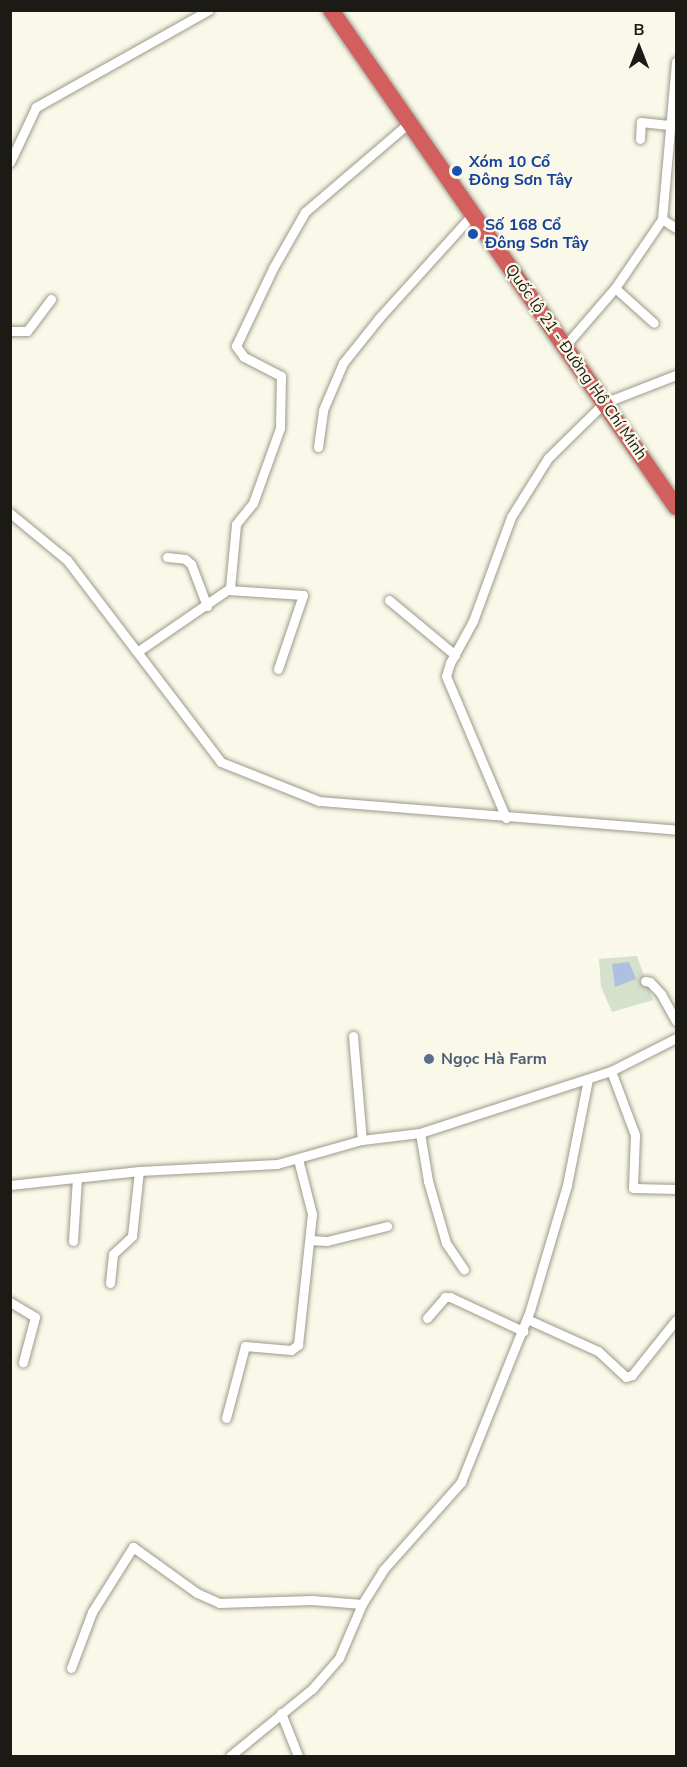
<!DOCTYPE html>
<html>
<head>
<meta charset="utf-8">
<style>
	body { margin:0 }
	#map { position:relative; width:687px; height:1767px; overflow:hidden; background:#faf8e8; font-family:"Nunito Sans",sans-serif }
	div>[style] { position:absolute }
	.green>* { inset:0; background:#d5e1cb }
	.water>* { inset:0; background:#aec0e0 }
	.roads { filter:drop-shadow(0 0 2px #9c9a8b) drop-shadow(0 0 2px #9c9a8b) }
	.street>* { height:9px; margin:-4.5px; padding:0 4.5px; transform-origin:4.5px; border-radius:4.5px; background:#fff }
	.highway>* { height:16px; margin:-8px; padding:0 8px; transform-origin:8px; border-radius:8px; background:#d25e5d }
	.dots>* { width:16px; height:16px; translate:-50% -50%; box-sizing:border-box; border:3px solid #faf8e8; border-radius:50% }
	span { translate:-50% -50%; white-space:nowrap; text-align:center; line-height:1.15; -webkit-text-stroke:4.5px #faf8e8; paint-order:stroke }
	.transit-label { font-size:16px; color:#164399; font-weight:700 }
	.left { translate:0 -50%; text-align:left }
	.street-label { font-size:16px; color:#1b1a14 }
	.service-label { font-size:16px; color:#4e5e75; font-weight:700 }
	.frame { position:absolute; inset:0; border:12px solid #1b1a14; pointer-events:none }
	.north { position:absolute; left:609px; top:18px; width:60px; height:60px; -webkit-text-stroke:4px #faf8e8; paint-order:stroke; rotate:0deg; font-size:16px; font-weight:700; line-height:24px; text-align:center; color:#1b1a14 }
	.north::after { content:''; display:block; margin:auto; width:21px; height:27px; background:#1b1a14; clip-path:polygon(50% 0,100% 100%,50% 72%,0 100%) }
</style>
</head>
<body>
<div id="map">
	<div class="green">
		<i style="clip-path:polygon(637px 956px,653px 1000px,612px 1012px,601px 987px,599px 959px)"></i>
	</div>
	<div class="water">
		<i style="clip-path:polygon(629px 962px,636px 979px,615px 987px,612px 964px)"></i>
	</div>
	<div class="roads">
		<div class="street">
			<i style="left:640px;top:139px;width:17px;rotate:-87deg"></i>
			<i style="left:641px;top:122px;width:28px;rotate:6deg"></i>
			<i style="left:10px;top:162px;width:61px;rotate:-64.7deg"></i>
			<i style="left:36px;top:107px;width:198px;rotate:-29.3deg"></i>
			<i style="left:662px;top:219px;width:17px;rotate:33deg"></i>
			<i style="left:615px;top:288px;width:52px;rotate:41.9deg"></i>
			<i style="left:10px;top:331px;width:17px"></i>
			<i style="left:27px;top:331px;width:40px;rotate:-53deg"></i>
			<i style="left:564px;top:347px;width:78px;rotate:-49.2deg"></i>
			<i style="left:615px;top:288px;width:83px;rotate:-55.7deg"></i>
			<i style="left:662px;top:219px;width:158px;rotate:-84.9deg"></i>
			<i style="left:318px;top:447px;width:37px;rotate:-82deg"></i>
			<i style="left:323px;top:410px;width:51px;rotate:-66.9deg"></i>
			<i style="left:343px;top:363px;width:58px;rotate:-51.3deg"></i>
			<i style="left:379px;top:318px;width:139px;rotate:-47.9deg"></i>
			<i style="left:10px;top:513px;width:74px;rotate:39.5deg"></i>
			<i style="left:67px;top:560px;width:254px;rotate:52.7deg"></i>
			<i style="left:221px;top:762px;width:105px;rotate:21.7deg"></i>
			<i style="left:319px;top:801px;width:358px;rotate:4.6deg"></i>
			<i style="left:167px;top:557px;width:18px;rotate:6deg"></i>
			<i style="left:185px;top:559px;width:8px;rotate:40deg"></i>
			<i style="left:191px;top:564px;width:45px;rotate:69.1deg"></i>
			<i style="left:228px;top:590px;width:75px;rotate:3.8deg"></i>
			<i style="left:303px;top:595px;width:78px;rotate:108.7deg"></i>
			<i style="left:389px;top:600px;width:86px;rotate:39.8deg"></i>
			<i style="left:137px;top:652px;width:113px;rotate:-34.5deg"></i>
			<i style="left:230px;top:588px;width:64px;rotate:-84.6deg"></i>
			<i style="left:236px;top:524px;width:27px;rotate:-51deg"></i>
			<i style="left:253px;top:503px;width:80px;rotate:-70.2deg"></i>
			<i style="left:280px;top:428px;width:52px;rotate:-88.9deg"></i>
			<i style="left:281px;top:376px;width:42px;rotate:-152.8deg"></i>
			<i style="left:244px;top:357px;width:14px;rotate:-126deg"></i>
			<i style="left:236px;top:346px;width:86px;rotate:-64.6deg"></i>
			<i style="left:273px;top:268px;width:64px;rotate:-60.3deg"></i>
			<i style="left:305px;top:212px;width:137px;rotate:-40.6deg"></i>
			<i style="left:506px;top:818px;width:154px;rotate:-112.9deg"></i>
			<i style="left:446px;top:676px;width:14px;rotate:-73deg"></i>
			<i style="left:450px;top:663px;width:48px;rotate:-61.3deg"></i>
			<i style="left:473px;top:621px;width:111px;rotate:-69.9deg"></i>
			<i style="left:511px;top:517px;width:70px;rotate:-57.9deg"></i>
			<i style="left:548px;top:458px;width:78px;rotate:-44.5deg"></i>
			<i style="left:604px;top:403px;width:77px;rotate:-21.3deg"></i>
			<i style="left:645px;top:981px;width:5px;rotate:11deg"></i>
			<i style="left:650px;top:982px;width:16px;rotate:47deg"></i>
			<i style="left:661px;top:994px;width:31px;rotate:61deg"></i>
			<i style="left:353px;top:1036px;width:104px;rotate:85.1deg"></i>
			<i style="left:611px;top:1071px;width:68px;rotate:69.4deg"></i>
			<i style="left:635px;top:1135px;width:53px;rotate:92.2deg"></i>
			<i style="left:633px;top:1188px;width:43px;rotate:1.3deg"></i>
			<i style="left:420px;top:1133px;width:49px;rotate:80.5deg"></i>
			<i style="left:428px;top:1181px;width:65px;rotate:73.8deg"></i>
			<i style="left:446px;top:1243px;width:32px;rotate:56deg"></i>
			<i style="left:10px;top:1185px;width:130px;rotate:-6.2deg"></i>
			<i style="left:139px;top:1171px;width:138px;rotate:-2.9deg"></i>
			<i style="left:277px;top:1164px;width:88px;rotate:-15.8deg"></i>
			<i style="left:362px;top:1140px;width:58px;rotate:-6.9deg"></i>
			<i style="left:420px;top:1133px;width:201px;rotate:-18deg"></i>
			<i style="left:611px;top:1071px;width:73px;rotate:-26.9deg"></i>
			<i style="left:310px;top:1240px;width:17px;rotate:3deg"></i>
			<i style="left:327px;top:1241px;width:62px;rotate:-14deg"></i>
			<i style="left:73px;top:1241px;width:63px;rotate:-86.4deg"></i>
			<i style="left:110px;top:1283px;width:29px;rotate:-84deg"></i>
			<i style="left:113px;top:1254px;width:26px;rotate:-43deg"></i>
			<i style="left:132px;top:1236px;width:65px;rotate:-83.9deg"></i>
			<i style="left:10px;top:1302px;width:29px;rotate:31deg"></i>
			<i style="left:35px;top:1317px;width:47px;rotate:104.9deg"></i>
			<i style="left:427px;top:1318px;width:28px;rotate:-49deg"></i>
			<i style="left:445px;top:1297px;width:5px"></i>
			<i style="left:450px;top:1297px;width:81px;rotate:25deg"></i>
			<i style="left:527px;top:1319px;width:78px;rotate:24.3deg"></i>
			<i style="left:598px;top:1351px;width:38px;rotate:43deg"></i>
			<i style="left:626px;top:1377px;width:6px;rotate:-18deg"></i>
			<i style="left:632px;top:1375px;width:70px;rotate:-51.3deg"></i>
			<i style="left:226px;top:1418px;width:74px;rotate:-75.2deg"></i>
			<i style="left:245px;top:1346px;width:46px;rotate:5deg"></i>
			<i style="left:291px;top:1350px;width:9px;rotate:-36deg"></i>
			<i style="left:298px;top:1345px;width:132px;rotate:-83.9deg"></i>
			<i style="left:312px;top:1214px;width:57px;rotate:-104.3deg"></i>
			<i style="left:71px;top:1668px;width:60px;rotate:-69.4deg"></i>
			<i style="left:92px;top:1612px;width:77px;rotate:-57.8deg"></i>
			<i style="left:133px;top:1547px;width:79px;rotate:35.7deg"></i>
			<i style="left:197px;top:1593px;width:24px;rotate:24deg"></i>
			<i style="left:219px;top:1603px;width:93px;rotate:-1.8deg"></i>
			<i style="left:312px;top:1600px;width:50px;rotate:4.6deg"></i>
			<i style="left:281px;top:1713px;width:46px;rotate:68.4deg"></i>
			<i style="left:230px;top:1756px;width:106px;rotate:-39.3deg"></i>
			<i style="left:312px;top:1689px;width:41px;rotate:-48.9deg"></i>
			<i style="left:339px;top:1658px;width:59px;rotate:-66.9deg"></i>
			<i style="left:362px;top:1604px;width:40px;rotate:-58deg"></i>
			<i style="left:383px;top:1570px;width:118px;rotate:-48.4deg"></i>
			<i style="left:461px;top:1482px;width:185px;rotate:-68.1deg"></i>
			<i style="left:530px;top:1310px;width:130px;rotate:-73.5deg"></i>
			<i style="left:567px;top:1185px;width:108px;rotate:-78.8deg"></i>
		</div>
		<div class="highway">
			<i style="left:331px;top:10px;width:605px;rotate:55.23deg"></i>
		</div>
	</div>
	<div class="dots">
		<i style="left:457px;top:171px;background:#1a4fb4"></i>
		<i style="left:473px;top:234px;background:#1a4fb4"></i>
		<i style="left:429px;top:1059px;background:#5c6f8a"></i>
	</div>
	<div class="transit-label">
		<span class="left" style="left:469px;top:171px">Xóm 10 Cổ<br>Đông Sơn Tây</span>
		<span class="left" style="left:485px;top:234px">Số 168 Cổ<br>Đông Sơn Tây</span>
	</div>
	<div class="street-label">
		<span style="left:576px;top:362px;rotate:55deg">Quốc lộ 21 - Đường Hồ Chí Minh</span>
	</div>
	<div class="service-label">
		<span class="left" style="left:441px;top:1059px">Ngọc Hà Farm</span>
	</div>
	<div class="frame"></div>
	<div class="north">B</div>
</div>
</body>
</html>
